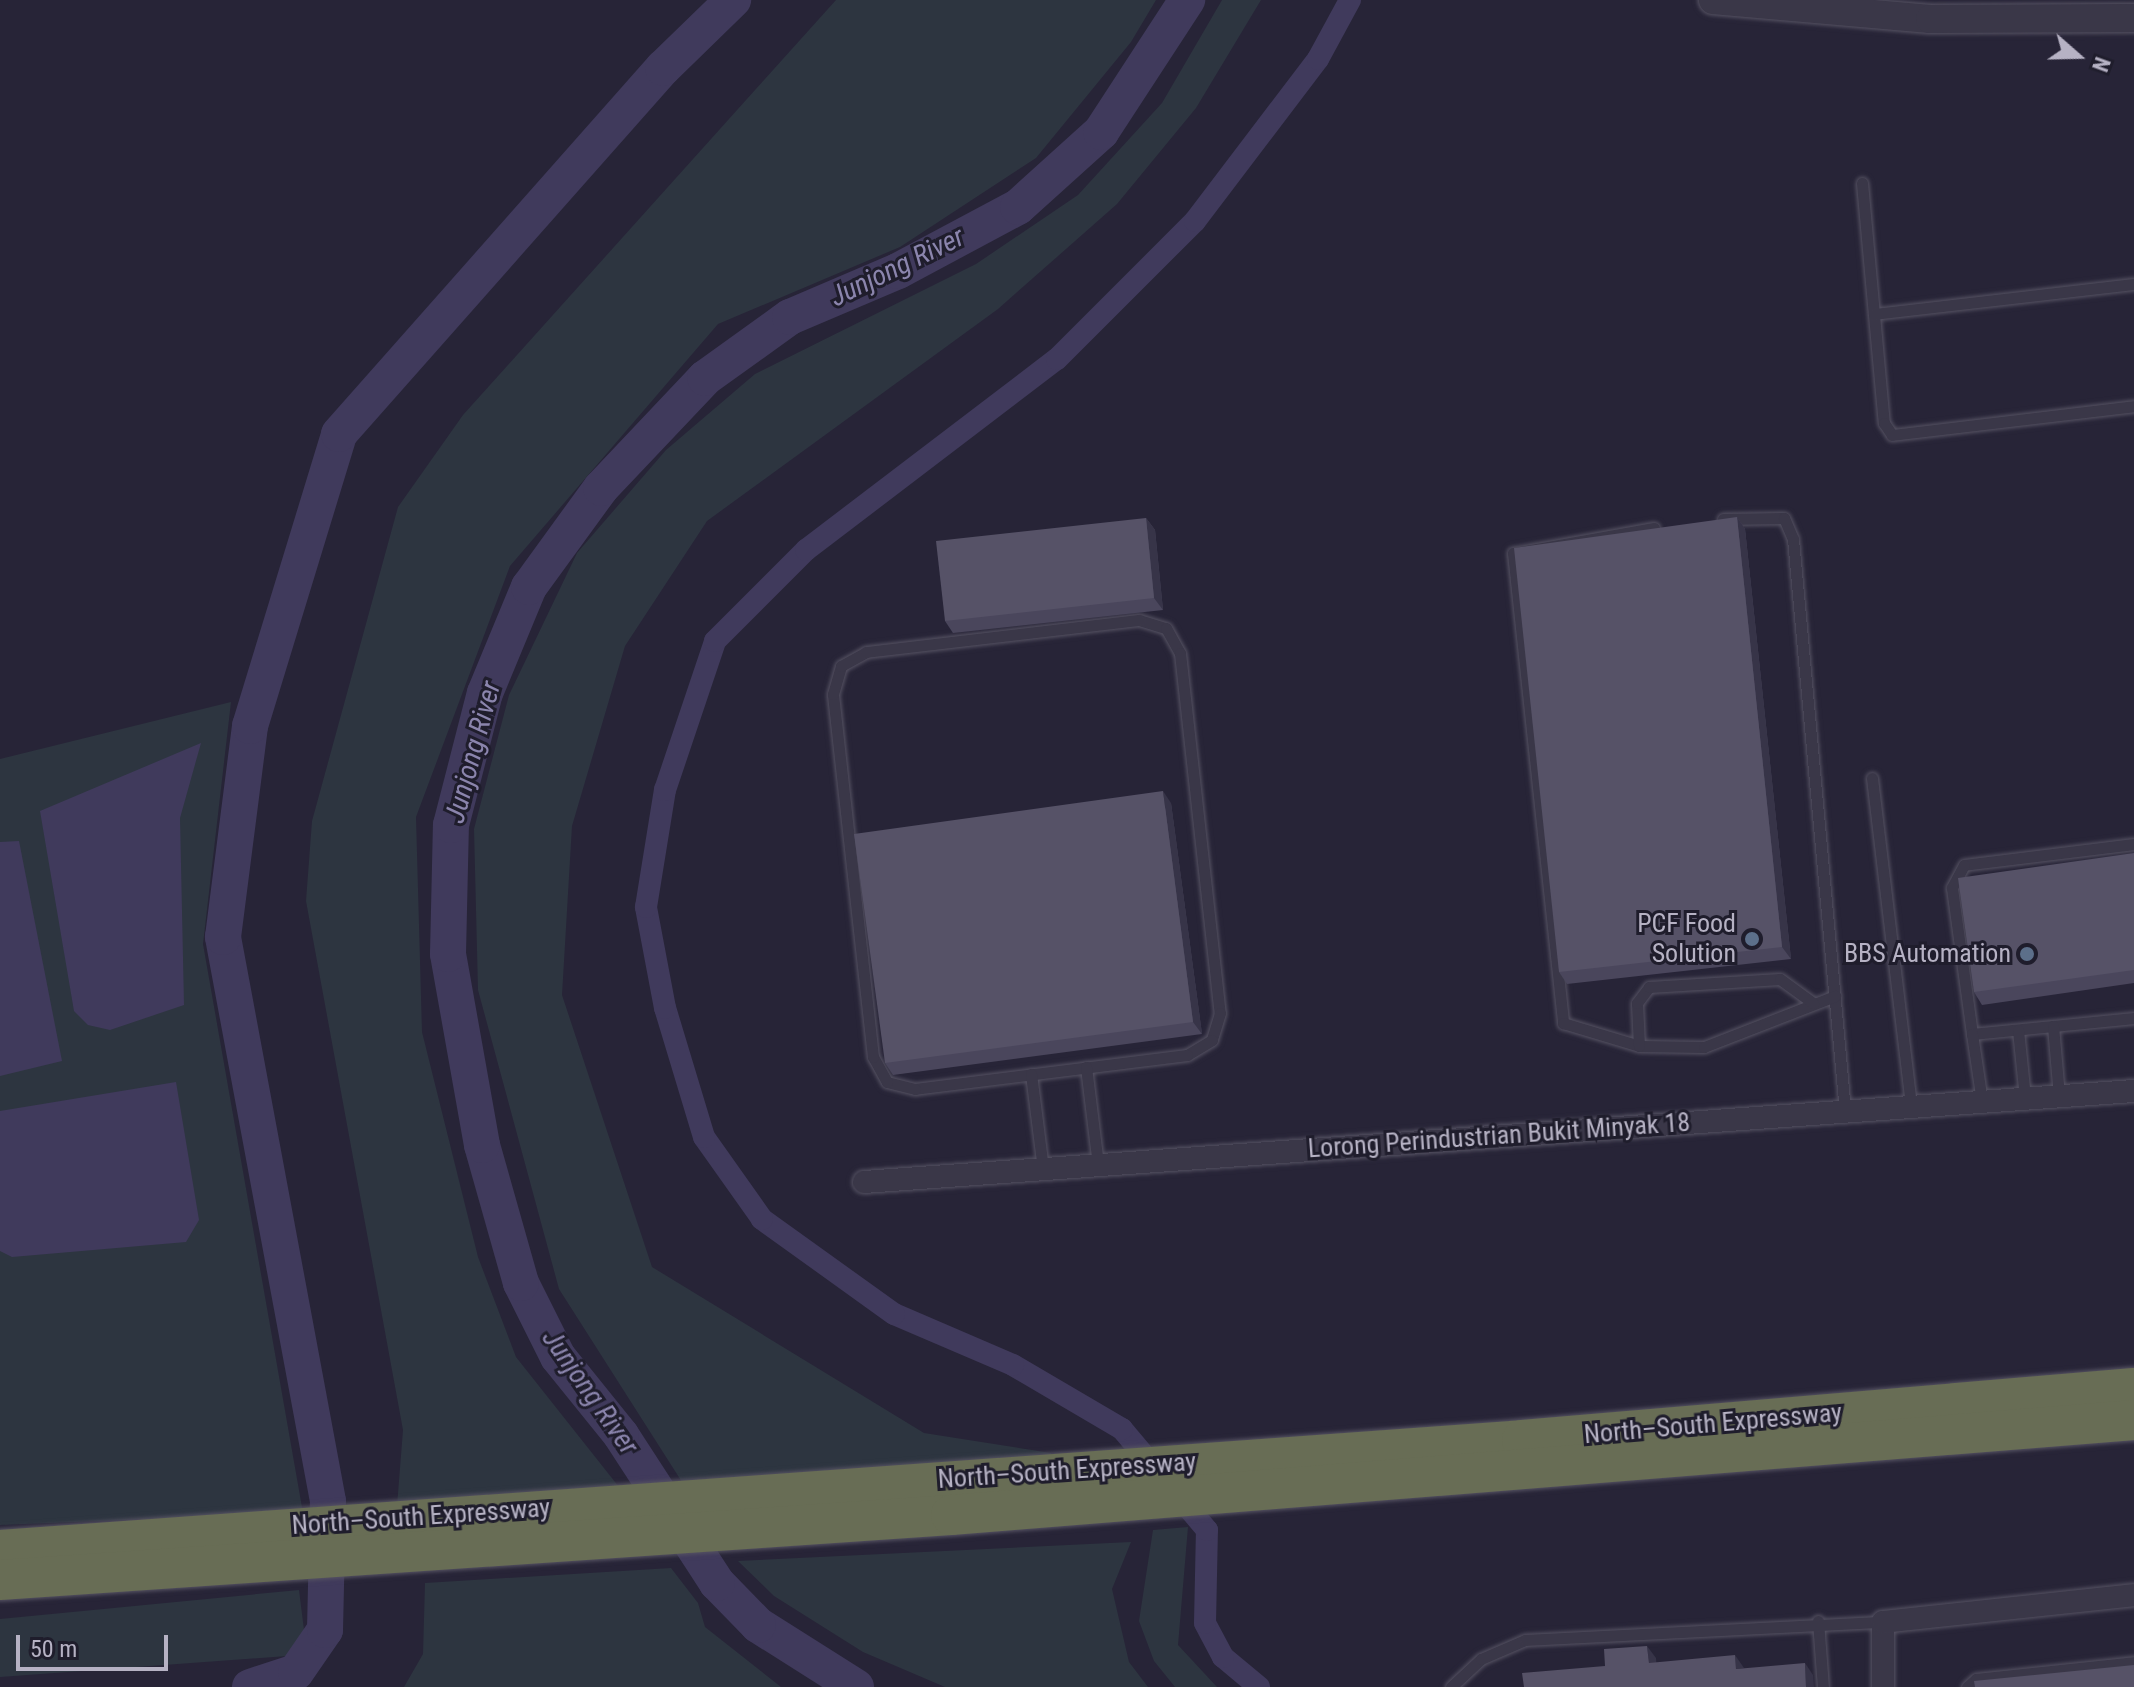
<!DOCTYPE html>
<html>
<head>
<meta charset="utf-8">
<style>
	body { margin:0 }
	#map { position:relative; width:2134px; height:1687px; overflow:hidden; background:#272437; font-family:"Roboto Condensed",sans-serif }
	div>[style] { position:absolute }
	.green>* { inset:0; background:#2d3540 }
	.water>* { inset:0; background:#403a5c }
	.canal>* { height:22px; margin:-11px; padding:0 11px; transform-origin:11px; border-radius:11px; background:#403a5c }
	.river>* { height:36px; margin:-18px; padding:0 18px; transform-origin:18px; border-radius:18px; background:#403a5c }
	.roads { filter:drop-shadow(0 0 2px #555262) drop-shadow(0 0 2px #555262) }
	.service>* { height:11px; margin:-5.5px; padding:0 5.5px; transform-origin:5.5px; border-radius:5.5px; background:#3a3748 }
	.minor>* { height:22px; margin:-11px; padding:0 11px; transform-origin:11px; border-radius:11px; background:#3a3748 }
	.tertiary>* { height:28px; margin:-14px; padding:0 14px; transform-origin:14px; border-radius:14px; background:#3a3748 }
	.motorway>* { height:40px; margin:-20px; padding:0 20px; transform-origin:20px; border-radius:20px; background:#686d55 }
	.wall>* { inset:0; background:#4a465c }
	.shaded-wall>* { inset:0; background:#373448 }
	.building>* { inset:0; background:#565267 }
	.dots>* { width:22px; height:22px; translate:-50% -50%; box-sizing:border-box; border:4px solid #1f1d2c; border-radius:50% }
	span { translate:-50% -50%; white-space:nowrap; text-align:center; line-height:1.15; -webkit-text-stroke:6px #1f1d2c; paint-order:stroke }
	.poi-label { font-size:26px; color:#b6b2c4 }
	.right { translate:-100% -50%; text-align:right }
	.street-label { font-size:26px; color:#b6b2c4 }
	.water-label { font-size:28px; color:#8b85ad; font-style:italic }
	.north { position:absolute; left:2038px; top:16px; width:80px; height:80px; -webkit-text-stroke:6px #1f1d2c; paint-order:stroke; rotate:110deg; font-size:22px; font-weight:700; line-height:32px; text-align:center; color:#b6b2c4 }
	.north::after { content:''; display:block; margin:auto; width:28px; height:36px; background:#b6b2c4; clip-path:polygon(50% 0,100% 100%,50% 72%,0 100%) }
	.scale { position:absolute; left:16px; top:1635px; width:152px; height:36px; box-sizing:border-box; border:4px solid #b6b2c4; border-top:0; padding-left:10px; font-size:24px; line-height:28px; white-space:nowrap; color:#b6b2c4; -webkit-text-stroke:6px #1f1d2c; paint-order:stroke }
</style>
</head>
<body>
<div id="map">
	<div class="green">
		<i style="clip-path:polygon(836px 0,1156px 0,1131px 42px,1036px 158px,900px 247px,718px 324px,510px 566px,416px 817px,422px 1032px,478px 1257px,516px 1357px,619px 1487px,397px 1506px,403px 1430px,306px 901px,312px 821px,398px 507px,463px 415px)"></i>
		<i style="clip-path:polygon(1222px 0,1261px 0,1196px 108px,1117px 204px,998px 309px,707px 521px,625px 646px,572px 826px,562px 995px,652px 1267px,924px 1433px,1051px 1453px,1052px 1460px,682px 1482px,559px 1289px,478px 990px,474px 829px,509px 695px,577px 553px,666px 450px,755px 374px,976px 264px,1078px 195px,1162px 103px)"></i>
		<i style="clip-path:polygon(231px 702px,203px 944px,303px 1513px,0 1525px,0 759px)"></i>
		<i style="clip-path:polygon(1188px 1527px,1178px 1645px,1217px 1687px,1175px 1687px,1154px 1661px,1139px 1621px,1153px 1530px)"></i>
		<i style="clip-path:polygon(1131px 1542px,1112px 1589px,1129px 1662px,1148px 1687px,945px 1687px,863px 1652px,774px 1596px,738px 1561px)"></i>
		<i style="clip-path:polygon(671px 1568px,698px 1603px,705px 1627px,781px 1687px,404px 1687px,423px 1654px,425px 1583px)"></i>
		<i style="clip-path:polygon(299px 1590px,305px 1638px,287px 1656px,0 1677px,0 1619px)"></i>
	</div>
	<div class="water">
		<i style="clip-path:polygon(201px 743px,180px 818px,184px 1005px,110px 1030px,88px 1025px,74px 1011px,40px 811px)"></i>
		<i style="clip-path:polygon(19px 841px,62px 1061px,0 1076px,0 842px)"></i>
		<i style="clip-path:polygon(176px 1082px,199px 1220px,186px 1242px,12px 1257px,0 1251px,0 1111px)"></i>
	</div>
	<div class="canal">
		<i style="left:1259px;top:1687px;width:47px;rotate:-140.2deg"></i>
		<i style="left:1223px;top:1657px;width:38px;rotate:-118deg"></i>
		<i style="left:1205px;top:1623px;width:93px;rotate:-88.8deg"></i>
		<i style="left:1207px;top:1530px;width:132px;rotate:-130.1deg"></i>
		<i style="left:1122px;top:1429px;width:126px;rotate:-149.6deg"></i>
		<i style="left:1013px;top:1365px;width:129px;rotate:-156.8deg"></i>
		<i style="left:894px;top:1314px;width:163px;rotate:-144.3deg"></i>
		<i style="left:762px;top:1219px;width:100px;rotate:-125.3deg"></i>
		<i style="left:704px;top:1137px;width:135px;rotate:-106.8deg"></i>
		<i style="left:665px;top:1008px;width:103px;rotate:-100.7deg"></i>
		<i style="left:646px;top:907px;width:119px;rotate:-80.8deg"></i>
		<i style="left:665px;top:790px;width:157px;rotate:-71.4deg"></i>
		<i style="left:715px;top:641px;width:129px;rotate:-45deg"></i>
		<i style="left:806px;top:550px;width:315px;rotate:-37.3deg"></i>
		<i style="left:1057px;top:359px;width:195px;rotate:-45deg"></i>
		<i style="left:1195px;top:221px;width:203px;rotate:-52.8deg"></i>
		<i style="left:1318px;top:59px;width:67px;rotate:-61.5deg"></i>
	</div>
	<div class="river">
		<i style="left:250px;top:1687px;width:48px;rotate:-18.1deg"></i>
		<i style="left:296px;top:1672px;width:51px;rotate:-55.4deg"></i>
		<i style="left:325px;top:1630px;width:129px;rotate:-88.7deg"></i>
		<i style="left:328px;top:1501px;width:574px;rotate:-100.55deg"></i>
		<i style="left:223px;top:937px;width:213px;rotate:-82.7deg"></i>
		<i style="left:250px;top:726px;width:305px;rotate:-73deg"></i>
		<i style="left:339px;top:434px;width:489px;rotate:-48.5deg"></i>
		<i style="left:663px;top:68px;width:98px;rotate:-44.2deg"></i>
		<i style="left:856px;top:1687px;width:116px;rotate:-147.7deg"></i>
		<i style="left:758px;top:1625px;width:59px;rotate:-134.3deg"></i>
		<i style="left:717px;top:1583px;width:176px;rotate:-123deg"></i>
		<i style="left:621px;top:1435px;width:100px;rotate:-128.9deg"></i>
		<i style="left:558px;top:1357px;width:83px;rotate:-116.6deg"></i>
		<i style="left:521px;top:1283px;width:143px;rotate:-105.8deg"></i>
		<i style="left:482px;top:1145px;width:194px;rotate:-100.1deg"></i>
		<i style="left:448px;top:954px;width:129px;rotate:-88.7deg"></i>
		<i style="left:451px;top:825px;width:136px;rotate:-75.6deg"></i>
		<i style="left:485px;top:693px;width:115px;rotate:-67.5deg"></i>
		<i style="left:529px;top:587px;width:122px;rotate:-54deg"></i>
		<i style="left:601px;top:488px;width:151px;rotate:-46.6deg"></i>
		<i style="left:705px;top:378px;width:105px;rotate:-35.7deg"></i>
		<i style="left:790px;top:317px;width:117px;rotate:-23.1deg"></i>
		<i style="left:898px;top:271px;width:136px;rotate:-28.1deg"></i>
		<i style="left:1018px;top:207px;width:112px;rotate:-42.1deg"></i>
		<i style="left:1101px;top:132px;width:158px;rotate:-56.9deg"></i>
	</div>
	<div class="roads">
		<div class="service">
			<i style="left:1862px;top:183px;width:241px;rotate:84.8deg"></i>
			<i style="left:1884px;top:423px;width:14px;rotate:56deg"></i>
			<i style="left:1892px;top:435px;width:244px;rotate:-6.8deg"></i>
			<i style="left:1874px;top:314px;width:262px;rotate:-6.6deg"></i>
			<i style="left:1723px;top:519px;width:61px;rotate:-0.9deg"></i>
			<i style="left:1784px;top:518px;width:23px;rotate:67deg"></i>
			<i style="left:1793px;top:539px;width:575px;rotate:84.81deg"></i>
			<i style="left:1654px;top:528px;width:143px;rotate:169.9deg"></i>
			<i style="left:1513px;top:553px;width:473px;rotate:83.9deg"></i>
			<i style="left:1563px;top:1023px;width:79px;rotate:16.8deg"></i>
			<i style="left:1639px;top:1046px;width:65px;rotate:0.9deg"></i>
			<i style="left:1704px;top:1047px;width:141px;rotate:-21.3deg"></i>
			<i style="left:1139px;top:620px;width:28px;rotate:17deg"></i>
			<i style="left:1166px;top:628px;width:29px;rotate:61deg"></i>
			<i style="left:1180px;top:653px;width:362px;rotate:83.7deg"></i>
			<i style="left:1220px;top:1013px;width:28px;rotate:107deg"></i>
			<i style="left:1212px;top:1040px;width:29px;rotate:149deg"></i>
			<i style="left:1187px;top:1055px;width:274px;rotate:172.9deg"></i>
			<i style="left:915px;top:1089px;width:29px;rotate:-166deg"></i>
			<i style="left:887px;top:1082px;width:29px;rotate:-119deg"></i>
			<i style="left:873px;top:1057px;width:365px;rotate:-96.3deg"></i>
			<i style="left:833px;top:694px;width:29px;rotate:-74deg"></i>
			<i style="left:841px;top:666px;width:29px;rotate:-29deg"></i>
			<i style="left:866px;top:652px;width:275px;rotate:-6.7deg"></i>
			<i style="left:1872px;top:778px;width:330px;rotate:83.2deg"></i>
			<i style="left:2134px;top:844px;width:171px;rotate:173deg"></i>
			<i style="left:1964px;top:865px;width:26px;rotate:118deg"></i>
			<i style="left:1952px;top:888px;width:147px;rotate:82.2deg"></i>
			<i style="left:1972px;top:1034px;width:163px;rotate:-5.6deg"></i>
			<i style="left:2053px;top:1026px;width:70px;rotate:85.1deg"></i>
			<i style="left:2018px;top:1030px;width:68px;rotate:84.1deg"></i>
			<i style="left:1972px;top:1034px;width:69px;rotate:81.6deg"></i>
			<i style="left:1639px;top:1046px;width:43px;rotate:-92.7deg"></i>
			<i style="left:1637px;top:1003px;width:20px;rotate:-53deg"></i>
			<i style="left:1649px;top:987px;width:131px;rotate:-3.5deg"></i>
			<i style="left:1780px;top:979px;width:41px;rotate:36deg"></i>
			<i style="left:1086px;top:1067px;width:99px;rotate:83deg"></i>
			<i style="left:1031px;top:1074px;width:96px;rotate:82.8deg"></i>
			<i style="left:1818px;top:1621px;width:66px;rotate:85.7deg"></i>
			<i style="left:1451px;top:1687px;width:41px;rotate:-43deg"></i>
			<i style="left:1481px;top:1659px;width:48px;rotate:-23.4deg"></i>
			<i style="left:1525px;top:1640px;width:358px;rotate:-2.9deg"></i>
			<i style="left:1967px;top:1687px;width:12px;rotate:-42deg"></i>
			<i style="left:1976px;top:1679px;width:159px;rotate:-6.1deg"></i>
		</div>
		<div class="minor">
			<i style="left:864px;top:1182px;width:1273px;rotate:-4.1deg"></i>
			<i style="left:1883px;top:1687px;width:65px;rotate:-90deg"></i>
			<i style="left:1883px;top:1622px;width:252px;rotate:-6.1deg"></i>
		</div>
		<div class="tertiary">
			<i style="left:1713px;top:0;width:218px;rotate:5deg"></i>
			<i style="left:1930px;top:19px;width:204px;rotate:-0.3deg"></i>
		</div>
		<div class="motorway">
			<i style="left:0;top:1550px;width:1526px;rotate:-4.13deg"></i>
			<i style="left:1522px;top:1440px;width:614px;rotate:-4.86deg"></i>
			<i style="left:0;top:1580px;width:953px;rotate:-3.91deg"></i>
			<i style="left:951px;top:1515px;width:1187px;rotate:-4.59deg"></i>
		</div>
	</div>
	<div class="wall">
		<i style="clip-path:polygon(1737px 517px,1745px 529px,1791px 959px,1567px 984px,1559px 972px)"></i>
		<i style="clip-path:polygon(1146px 518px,1155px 530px,1163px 610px,953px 633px,945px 621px)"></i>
		<i style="clip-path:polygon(1171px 803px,1202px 1034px,893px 1075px,885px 1063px)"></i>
		<i style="clip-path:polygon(2134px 853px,2134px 983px,1982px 1005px,1974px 992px)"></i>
	</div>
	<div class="shaded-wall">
		<i style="clip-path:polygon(1737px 517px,1745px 529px,1791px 959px,1782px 947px)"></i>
		<i style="clip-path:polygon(1146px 518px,1155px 530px,1163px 610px,1154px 598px)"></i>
		<i style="clip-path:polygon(1163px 791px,1171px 803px,1202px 1034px,1193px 1022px)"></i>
		<i style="clip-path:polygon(1647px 1646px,1656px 1658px,1657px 1675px,1649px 1663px)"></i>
		<i style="clip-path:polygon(1735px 1655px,1744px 1668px,1736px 1669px)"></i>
		<i style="clip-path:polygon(1805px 1663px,1813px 1675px,1814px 1687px,1806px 1687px)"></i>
	</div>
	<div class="building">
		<i style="clip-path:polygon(1737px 517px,1782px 947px,1559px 972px,1514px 548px)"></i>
		<i style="clip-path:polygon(1146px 518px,1154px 598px,945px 621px,936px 541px)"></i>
		<i style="clip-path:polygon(1163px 791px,1193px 1022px,885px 1063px,854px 834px)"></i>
		<i style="clip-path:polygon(2134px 853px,2134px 970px,1974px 992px,1958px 878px)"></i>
		<i style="clip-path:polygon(1647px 1646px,1649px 1663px,1735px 1655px,1736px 1669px,1805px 1663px,1806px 1687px,1524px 1687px,1522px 1673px,1605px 1666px,1604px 1649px)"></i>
		<i style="clip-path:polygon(2134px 1665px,2134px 1687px,1975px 1687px,1974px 1681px)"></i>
	</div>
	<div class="dots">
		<i style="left:1752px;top:939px;background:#5c6f8a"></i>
		<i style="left:2027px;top:954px;background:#5c6f8a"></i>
	</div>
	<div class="poi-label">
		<span class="right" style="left:1736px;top:939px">PCF Food<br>Solution</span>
		<span class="right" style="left:2011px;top:954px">BBS Automation</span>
	</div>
	<div class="street-label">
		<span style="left:1499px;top:1136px;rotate:-4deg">Lorong Perindustrian Bukit Minyak 18</span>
		<span style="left:1713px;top:1424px;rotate:-5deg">North–South Expressway</span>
		<span style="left:1067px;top:1471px;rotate:-4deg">North–South Expressway</span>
		<span style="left:421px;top:1517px;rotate:-4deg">North–South Expressway</span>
	</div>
	<div class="water-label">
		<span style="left:897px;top:267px;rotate:-26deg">Junjong River</span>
		<span style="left:473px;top:752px;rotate:-75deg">Junjong River</span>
		<span style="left:590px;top:1392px;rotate:55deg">Junjong River</span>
	</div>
	<div class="north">N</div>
	<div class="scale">50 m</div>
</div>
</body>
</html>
